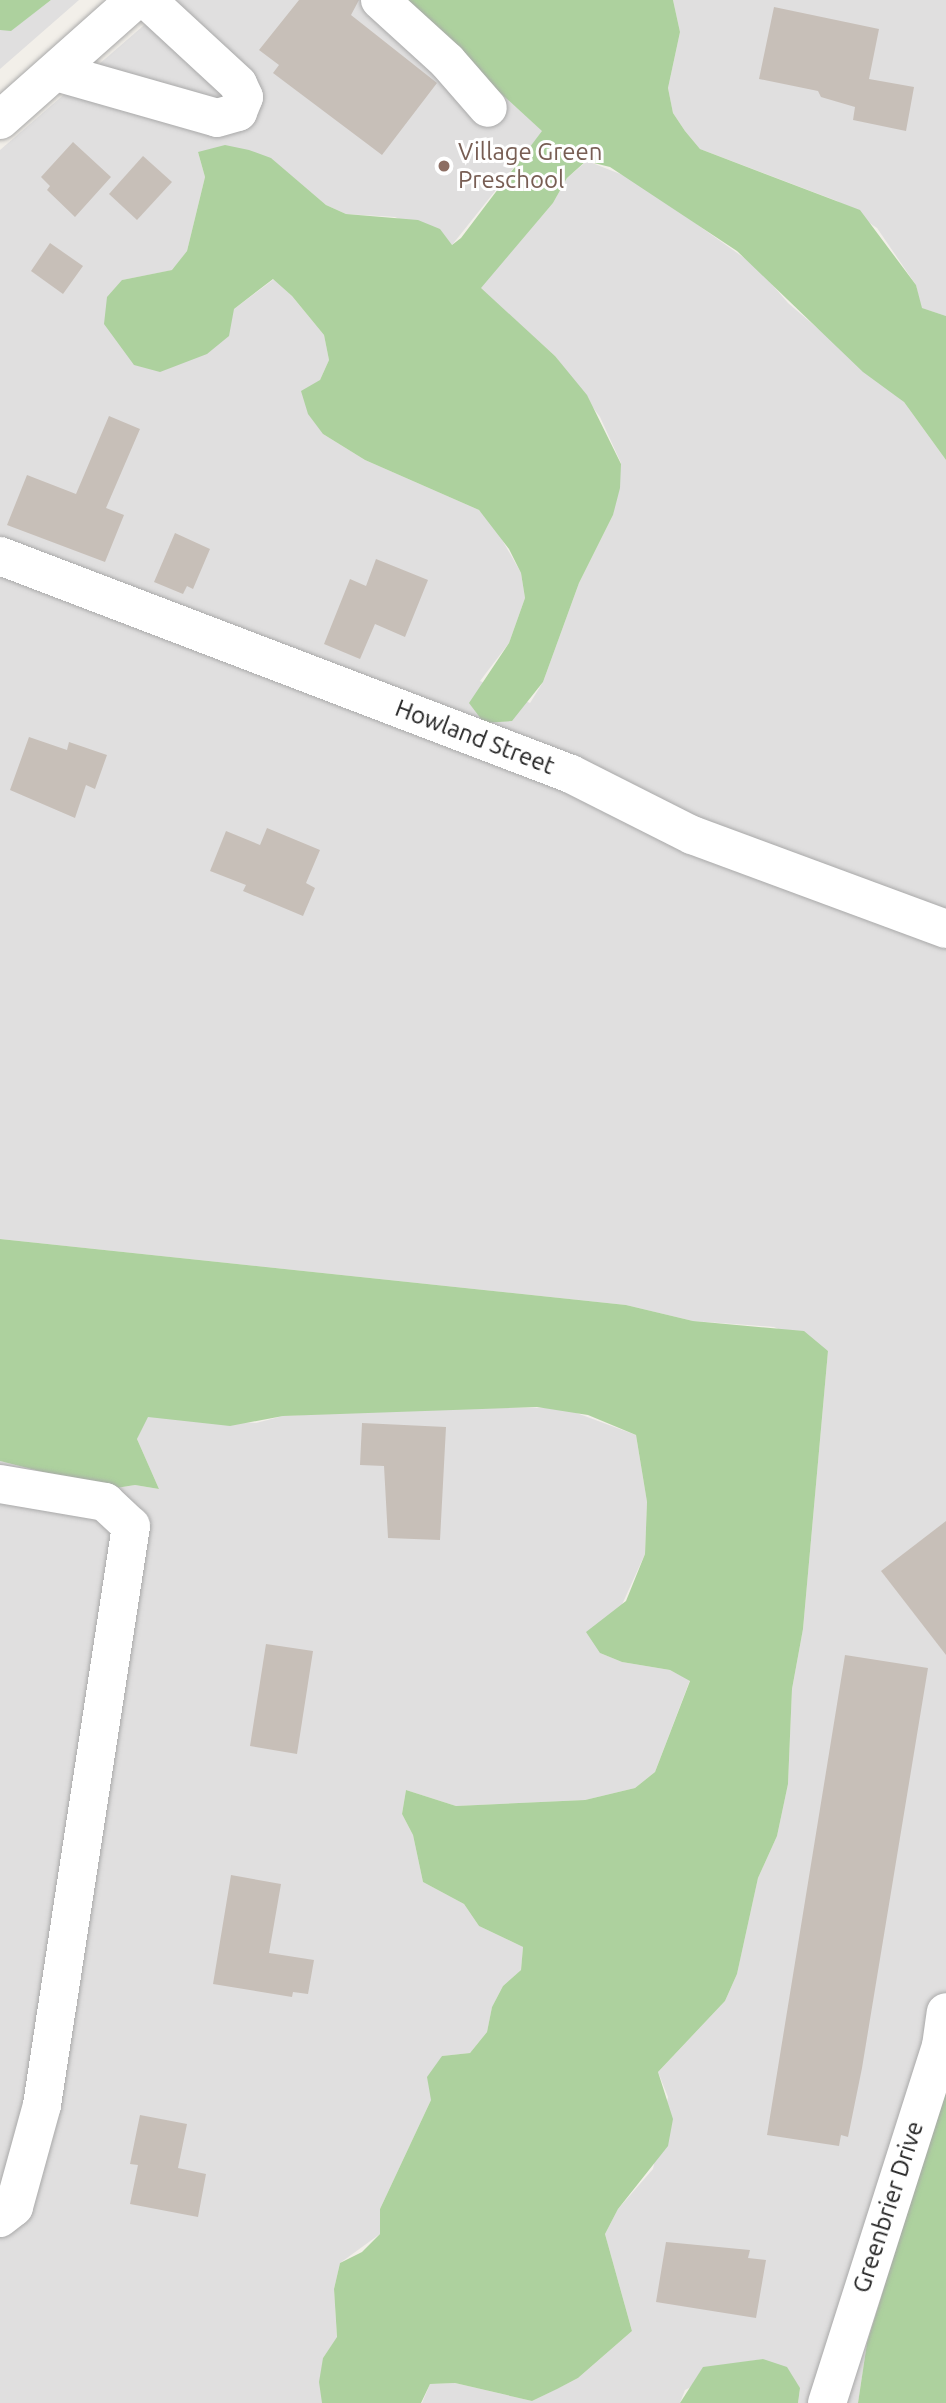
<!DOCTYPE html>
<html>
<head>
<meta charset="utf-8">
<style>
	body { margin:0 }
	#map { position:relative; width:946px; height:2403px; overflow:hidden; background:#f2efe9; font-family:Ubuntu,sans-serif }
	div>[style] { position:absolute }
	.residential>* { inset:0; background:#e0dfdf }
	.forest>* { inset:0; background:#add19e }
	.building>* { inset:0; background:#c7bfb8 }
	.roads { filter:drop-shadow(0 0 2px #a9a9a9) drop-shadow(0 0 2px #a9a9a9) }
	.minor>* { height:38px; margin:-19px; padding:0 19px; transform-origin:19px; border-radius:19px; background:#fff }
	.dots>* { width:19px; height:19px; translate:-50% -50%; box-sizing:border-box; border:4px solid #fff; border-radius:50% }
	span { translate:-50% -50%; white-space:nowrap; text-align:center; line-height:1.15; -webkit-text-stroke:6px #fff; paint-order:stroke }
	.education-label { font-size:24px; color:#785e54 }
	.left { translate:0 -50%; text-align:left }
	.street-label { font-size:24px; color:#222 }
</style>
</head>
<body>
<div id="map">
	<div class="residential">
		<i style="clip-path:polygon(51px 0,79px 0,0 69px,0 30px,11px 30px)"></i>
		<i style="clip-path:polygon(173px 0,399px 0,543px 131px,452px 245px,395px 217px,346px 214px,326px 205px,270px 158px,198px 152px,205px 177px,187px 251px,173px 270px,122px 280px,234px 309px,274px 279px,292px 296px,324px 335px,329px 360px,320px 380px,323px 434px,365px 460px,479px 510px,496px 529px,521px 573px,525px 598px,509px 643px,480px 681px,530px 703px,543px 682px,579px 583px,613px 515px,621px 463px,600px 417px,555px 356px,480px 288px,553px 203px,567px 178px,587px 161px,633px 179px,757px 267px,788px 303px,904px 402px,946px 460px,946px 2087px,867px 2343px,858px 2403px,798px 2403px,800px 2388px,763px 2359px,738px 2363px,685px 2390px,680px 2403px,422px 2403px,430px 2384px,455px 2383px,532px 2401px,578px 2378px,632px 2331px,605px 2234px,618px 2209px,653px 2169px,668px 2097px,658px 2072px,725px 2001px,737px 1974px,758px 1878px,777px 1836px,788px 1784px,792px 1689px,803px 1629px,828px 1351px,774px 1327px,693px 1321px,626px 1305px,0 1239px,0 150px)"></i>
		<i style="clip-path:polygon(673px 0,946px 0,946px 316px,921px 308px,916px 285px,877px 228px,837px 201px,700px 149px,685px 131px,673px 113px,668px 88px,680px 32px)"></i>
		<i style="clip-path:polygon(458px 1407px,563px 1408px,636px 1435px,647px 1502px,645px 1554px,600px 1653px,622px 1662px,670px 1670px,690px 1680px,655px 1772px,635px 1788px,585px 1800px,456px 1806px,406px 1790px,402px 1814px,413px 1835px,423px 1882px,464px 1904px,479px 1926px,523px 1947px,521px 1970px,503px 1986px,492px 2007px,487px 2032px,470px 2053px,442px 2056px,431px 2100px,380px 2209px,380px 2234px,340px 2263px,334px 2289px,337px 2338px,323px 2358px,322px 2403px,0 2403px,0 1461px,110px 1489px,135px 1485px,159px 1489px,137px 1439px,147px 1416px,256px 1423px,283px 1416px)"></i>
	</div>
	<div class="forest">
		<i style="clip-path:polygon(0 0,51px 0,11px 31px,0 30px)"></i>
		<i style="clip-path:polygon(399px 0,673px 0,680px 32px,668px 88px,673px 113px,685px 131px,700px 149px,860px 210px,916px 285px,922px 308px,946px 316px,946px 460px,904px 402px,863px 372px,737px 251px,610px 167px,586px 161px,567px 178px,553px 203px,481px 288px,555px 356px,587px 395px,621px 464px,620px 488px,613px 515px,579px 583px,543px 682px,512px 721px,484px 723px,469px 703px,509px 643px,525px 598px,521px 573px,509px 549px,479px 510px,365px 460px,323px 434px,308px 414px,301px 391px,320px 380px,329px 360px,324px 335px,292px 296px,273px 279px,234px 309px,229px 336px,207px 354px,160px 372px,134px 365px,104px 324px,107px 297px,122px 280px,172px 270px,187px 251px,205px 177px,198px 152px,225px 145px,249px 150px,271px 158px,326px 205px,346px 214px,418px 220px,440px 229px,452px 245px,461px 238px,542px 131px)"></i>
		<i style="clip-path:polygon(0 1239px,626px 1305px,693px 1321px,804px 1331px,828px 1351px,803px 1629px,792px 1689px,788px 1784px,777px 1836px,758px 1878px,737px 1974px,725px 2001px,658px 2072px,673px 2119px,668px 2146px,618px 2209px,605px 2234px,632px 2331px,578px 2378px,557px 2389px,532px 2401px,455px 2383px,430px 2384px,421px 2403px,322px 2403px,319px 2382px,323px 2358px,337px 2337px,334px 2289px,340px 2263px,362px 2252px,380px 2234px,380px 2209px,431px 2100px,427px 2077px,442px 2056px,470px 2053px,487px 2032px,492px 2007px,503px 1986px,521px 1970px,523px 1947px,479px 1926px,464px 1904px,423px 1882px,413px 1835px,402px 1814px,406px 1790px,456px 1806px,585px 1800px,635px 1788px,655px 1772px,690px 1681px,670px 1670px,622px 1662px,600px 1653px,586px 1632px,626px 1601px,645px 1554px,647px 1502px,636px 1435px,588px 1415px,537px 1407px,283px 1416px,230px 1426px,148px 1417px,137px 1439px,159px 1489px,135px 1485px,110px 1489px,0 1461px)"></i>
		<i style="clip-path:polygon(946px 2087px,946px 2403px,858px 2403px,867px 2343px)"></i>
		<i style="clip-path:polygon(763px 2359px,787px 2367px,800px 2388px,798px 2403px,680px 2403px,703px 2367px)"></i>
	</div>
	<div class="building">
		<i style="clip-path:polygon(299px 0,359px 0,351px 15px,437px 83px,382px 155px,273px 73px,279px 65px,259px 50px)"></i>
		<i style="clip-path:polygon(774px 7px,879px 29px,869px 79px,914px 87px,906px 131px,853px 120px,855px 107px,821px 97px,818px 91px,759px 79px)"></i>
		<i style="clip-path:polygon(73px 142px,111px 177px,75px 217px,47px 190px,50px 186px,41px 177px)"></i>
		<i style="clip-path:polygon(143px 156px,172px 182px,137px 220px,109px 194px)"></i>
		<i style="clip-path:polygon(50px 243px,83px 266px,63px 294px,31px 271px)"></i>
		<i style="clip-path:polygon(109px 416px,140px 429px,106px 508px,124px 515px,105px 562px,7px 525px,27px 475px,76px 494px)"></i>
		<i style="clip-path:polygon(175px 533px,210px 549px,193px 589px,187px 586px,183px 594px,154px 582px)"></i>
		<i style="clip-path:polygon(376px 559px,428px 580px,405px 637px,375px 624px,360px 659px,324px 644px,350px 579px,366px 586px)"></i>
		<i style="clip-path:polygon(29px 737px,67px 750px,69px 742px,107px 755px,95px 789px,86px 785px,75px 818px,10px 790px)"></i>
		<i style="clip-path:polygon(267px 828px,320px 850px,306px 883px,315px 888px,303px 916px,243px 891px,246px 885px,210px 871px,226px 831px,260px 845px)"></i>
		<i style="clip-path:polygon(362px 1423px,446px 1427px,440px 1540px,388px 1538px,384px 1466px,360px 1465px)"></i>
		<i style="clip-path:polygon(946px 1521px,946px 1655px,881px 1571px)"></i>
		<i style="clip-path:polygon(266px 1644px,313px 1651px,297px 1754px,250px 1746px)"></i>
		<i style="clip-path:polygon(845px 1655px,928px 1668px,862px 2068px,848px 2137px,841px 2135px,839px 2146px,767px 2135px)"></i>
		<i style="clip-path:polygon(231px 1875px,281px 1884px,269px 1953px,314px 1960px,308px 1994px,293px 1992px,292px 1997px,213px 1984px)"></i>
		<i style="clip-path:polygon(140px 2115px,187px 2124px,178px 2168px,206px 2174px,198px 2217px,130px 2204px,138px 2165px,130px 2164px)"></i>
		<i style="clip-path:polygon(666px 2242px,750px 2250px,748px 2258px,766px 2260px,756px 2318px,656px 2302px)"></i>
	</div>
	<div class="roads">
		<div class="minor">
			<i style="left:380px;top:0;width:91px;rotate:42.3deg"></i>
			<i style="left:447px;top:61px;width:62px;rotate:48.9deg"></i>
			<i style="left:56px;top:72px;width:167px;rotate:15.9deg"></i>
			<i style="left:217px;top:118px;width:22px;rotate:-16deg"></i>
			<i style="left:238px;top:112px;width:16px;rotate:-68deg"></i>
			<i style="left:244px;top:97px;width:14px;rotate:-115deg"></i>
			<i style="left:238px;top:84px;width:124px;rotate:-137.3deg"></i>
			<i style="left:0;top:120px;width:181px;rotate:-41.6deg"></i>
			<i style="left:0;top:556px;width:611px;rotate:20.9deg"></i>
			<i style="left:571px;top:774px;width:136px;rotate:26.8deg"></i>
			<i style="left:692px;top:835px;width:271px;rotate:20.3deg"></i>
			<i style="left:0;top:1484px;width:107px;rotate:9.7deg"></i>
			<i style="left:105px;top:1502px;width:35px;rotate:43deg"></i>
			<i style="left:131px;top:1526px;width:586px;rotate:98.74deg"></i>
			<i style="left:42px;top:2105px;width:106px;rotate:105.4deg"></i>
			<i style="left:14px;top:2207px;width:18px;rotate:142deg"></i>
			<i style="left:827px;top:2403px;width:375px;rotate:-72.3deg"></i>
			<i style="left:941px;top:2046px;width:34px;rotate:-82deg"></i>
		</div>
	</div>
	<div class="dots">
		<i style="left:444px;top:166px;background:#8d6e63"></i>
	</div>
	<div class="education-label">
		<span class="left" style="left:458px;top:166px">Village Green<br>Preschool</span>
	</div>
	<div class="street-label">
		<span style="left:475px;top:737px;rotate:21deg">Howland Street</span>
		<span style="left:888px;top:2207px;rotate:-72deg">Greenbrier Drive</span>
	</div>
</div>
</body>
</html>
